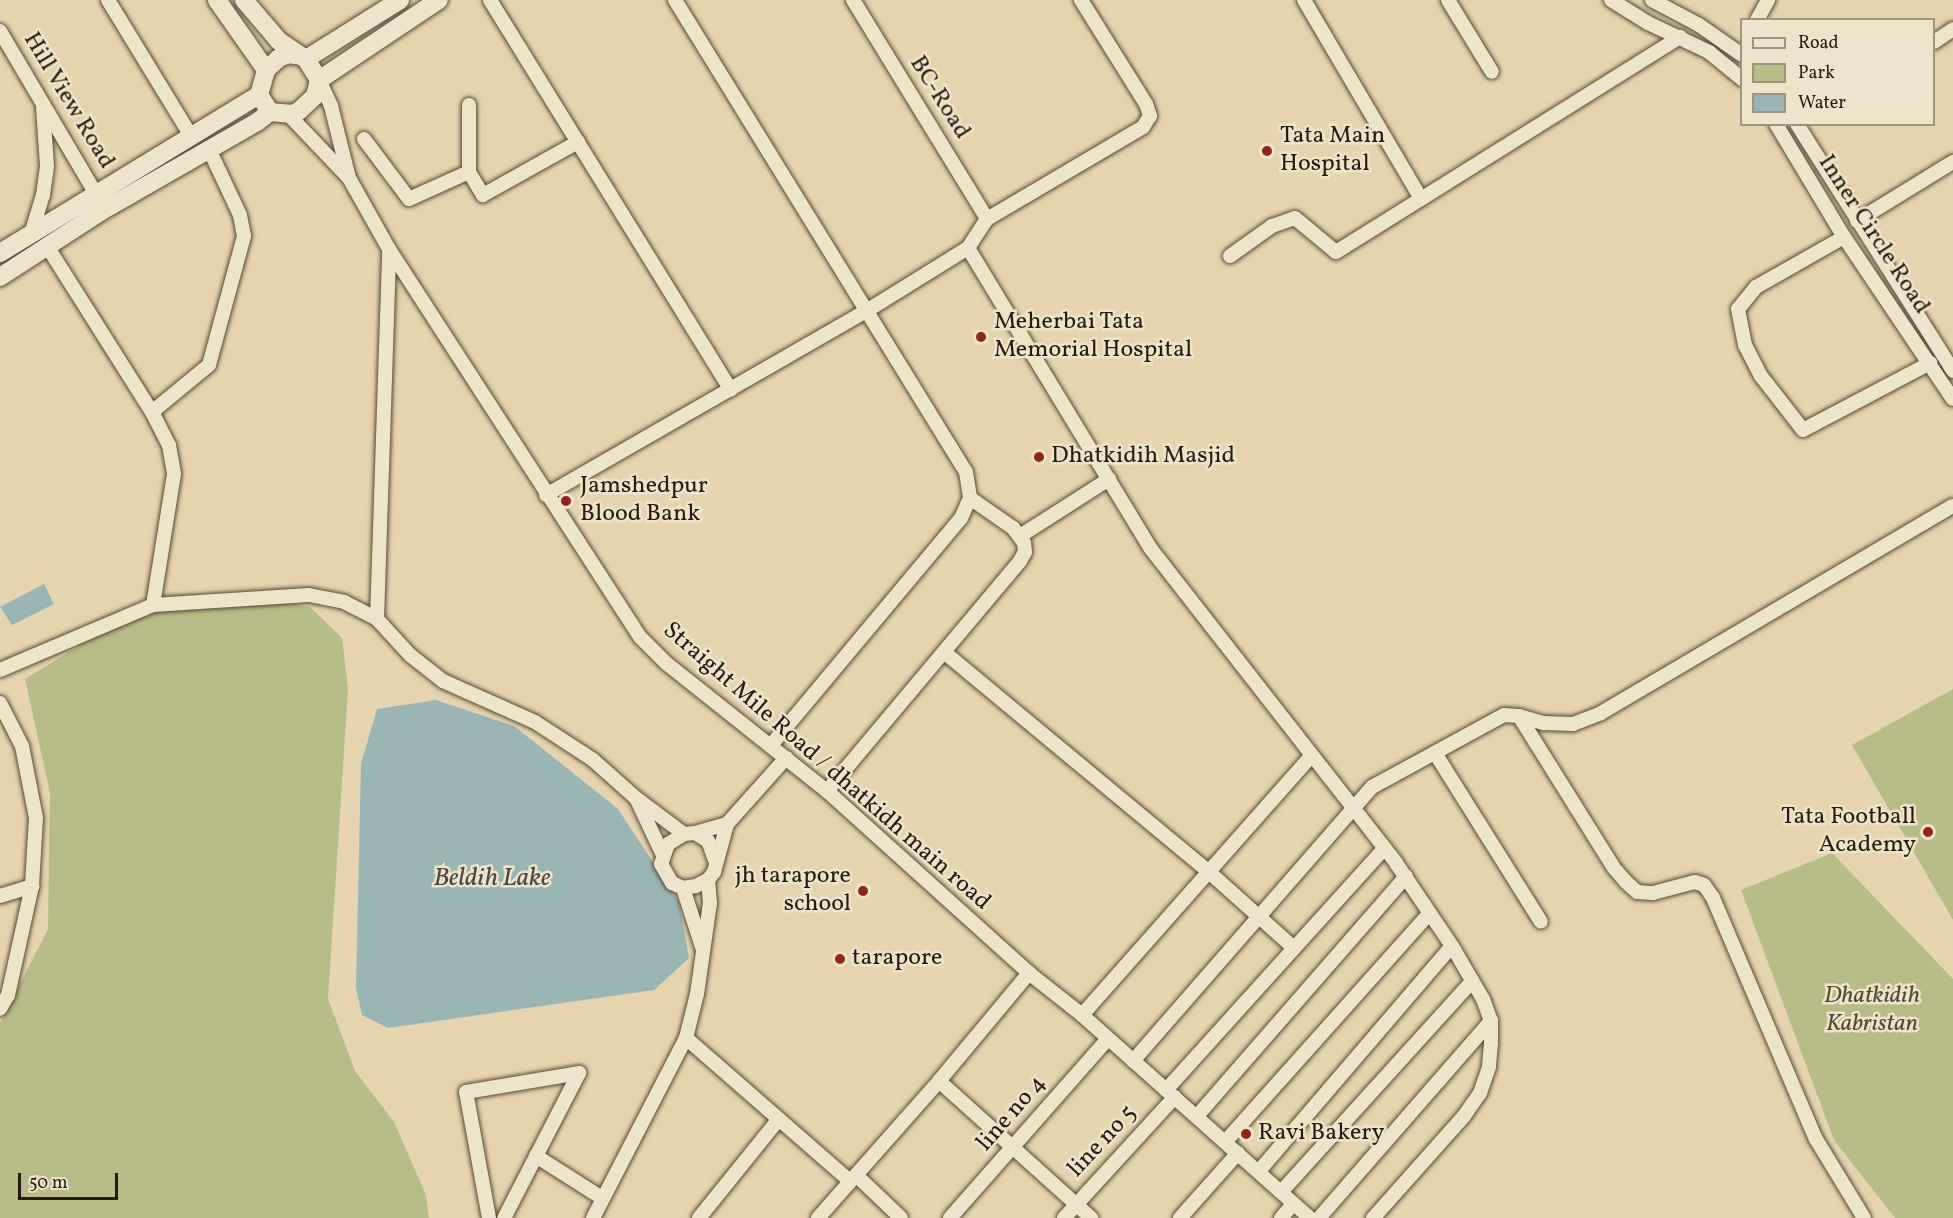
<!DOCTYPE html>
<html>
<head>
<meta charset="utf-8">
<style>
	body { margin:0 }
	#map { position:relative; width:1953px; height:1218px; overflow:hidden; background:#e5d4af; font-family:Vollkorn,serif }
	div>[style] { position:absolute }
	.green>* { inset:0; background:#b7bc88 }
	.water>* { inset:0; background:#99b6b4 }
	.roads { filter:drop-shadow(0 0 2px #584934) drop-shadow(0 0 2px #584934) }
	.street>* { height:14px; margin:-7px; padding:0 7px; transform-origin:7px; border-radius:7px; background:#eee3cb }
	.secondary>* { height:18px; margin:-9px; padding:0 9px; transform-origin:9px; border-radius:9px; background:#eee3cb }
	.dots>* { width:16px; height:16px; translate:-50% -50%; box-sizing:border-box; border:3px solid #eee3cb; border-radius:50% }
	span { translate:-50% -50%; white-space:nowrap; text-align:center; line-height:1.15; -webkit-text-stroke:5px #eee3cb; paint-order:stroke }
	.street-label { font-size:24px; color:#291b0b }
	.poi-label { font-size:24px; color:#291b0b }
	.left { translate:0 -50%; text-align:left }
	.right { translate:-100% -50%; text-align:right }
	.park-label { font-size:24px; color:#544b30; font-style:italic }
	.water-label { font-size:26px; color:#4b4a3e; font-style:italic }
	.legend { position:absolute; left:1740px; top:18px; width:195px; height:108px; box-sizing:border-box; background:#eee3cb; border:2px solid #9f937e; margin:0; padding:8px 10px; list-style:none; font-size:18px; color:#291b0b }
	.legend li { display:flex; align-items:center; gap:12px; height:30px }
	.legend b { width:30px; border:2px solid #9f937e }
	.scale { position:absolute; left:18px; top:1173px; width:100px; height:27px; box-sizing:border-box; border:3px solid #291b0b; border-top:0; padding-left:8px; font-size:18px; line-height:21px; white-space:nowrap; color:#291b0b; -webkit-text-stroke:4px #eee3cb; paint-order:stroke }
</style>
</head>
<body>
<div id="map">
	<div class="green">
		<i style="clip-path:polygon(263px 599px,310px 607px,342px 638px,348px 689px,328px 999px,355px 1071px,394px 1122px,426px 1195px,429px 1218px,0 1218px,0 1023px,48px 929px,50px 793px,25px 679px,141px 608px)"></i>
		<i style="clip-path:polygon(1953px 689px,1953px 920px,1852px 745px)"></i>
		<i style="clip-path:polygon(1832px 853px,1953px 979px,1953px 1218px,1895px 1218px,1834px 1140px,1741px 890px)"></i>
	</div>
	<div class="water">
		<i style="clip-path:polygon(44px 584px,54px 604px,12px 625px,0 607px)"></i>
		<i style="clip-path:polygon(436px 700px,514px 726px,618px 809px,679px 902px,689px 958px,654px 990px,388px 1028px,362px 1015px,356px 987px,361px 764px,377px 709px)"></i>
	</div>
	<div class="roads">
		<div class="street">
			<i style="left:108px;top:0;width:159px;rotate:58.6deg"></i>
			<i style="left:490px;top:0;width:458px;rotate:58.3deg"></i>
			<i style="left:675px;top:0;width:554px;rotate:58.35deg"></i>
			<i style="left:966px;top:472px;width:26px;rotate:81deg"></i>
			<i style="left:970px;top:498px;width:22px;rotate:114deg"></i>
			<i style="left:961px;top:518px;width:296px;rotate:129.9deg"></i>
			<i style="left:853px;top:0;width:257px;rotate:58.5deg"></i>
			<i style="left:1304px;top:0;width:231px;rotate:59.5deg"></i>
			<i style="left:1448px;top:0;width:84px;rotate:58.6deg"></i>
			<i style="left:1611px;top:0;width:44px;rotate:31.9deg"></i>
			<i style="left:1648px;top:23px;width:68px;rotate:25.4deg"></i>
			<i style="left:1709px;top:52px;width:43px;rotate:39.3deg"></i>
			<i style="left:1652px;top:0;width:53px;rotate:28deg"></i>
			<i style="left:1699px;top:25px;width:52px;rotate:34.9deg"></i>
			<i style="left:1757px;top:20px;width:23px;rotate:-61deg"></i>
			<i style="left:0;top:31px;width:189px;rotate:59.5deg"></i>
			<i style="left:1934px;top:42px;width:23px;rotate:-34deg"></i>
			<i style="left:319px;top:80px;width:29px;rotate:65deg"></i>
			<i style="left:331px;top:106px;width:74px;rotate:76deg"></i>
			<i style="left:349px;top:178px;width:81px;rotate:60.6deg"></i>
			<i style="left:389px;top:249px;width:463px;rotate:57.1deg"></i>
			<i style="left:641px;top:638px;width:35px;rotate:45deg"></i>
			<i style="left:666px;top:663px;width:206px;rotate:38.5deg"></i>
			<i style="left:827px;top:791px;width:272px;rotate:42deg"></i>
			<i style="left:1029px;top:973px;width:68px;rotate:38.4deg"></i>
			<i style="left:1082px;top:1015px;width:305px;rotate:41.7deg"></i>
			<i style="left:469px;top:105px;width:67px;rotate:90deg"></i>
			<i style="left:287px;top:113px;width:88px;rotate:46.4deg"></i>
			<i style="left:1776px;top:124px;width:132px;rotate:59deg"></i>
			<i style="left:1844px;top:237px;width:195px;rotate:56.1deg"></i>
			<i style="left:1797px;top:124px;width:292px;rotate:57.7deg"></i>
			<i style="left:364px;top:139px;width:75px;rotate:53.1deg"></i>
			<i style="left:409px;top:199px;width:66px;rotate:-24.2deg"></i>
			<i style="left:469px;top:172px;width:27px;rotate:59deg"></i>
			<i style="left:483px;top:195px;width:109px;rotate:-29.2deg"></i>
			<i style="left:1857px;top:221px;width:113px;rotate:-31.6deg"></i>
			<i style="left:31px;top:234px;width:41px;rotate:-72.9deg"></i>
			<i style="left:43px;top:195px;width:29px;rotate:-82deg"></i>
			<i style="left:47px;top:166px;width:58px;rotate:-93.9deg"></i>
			<i style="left:1844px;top:237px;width:101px;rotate:150.4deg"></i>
			<i style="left:1756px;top:287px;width:28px;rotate:129deg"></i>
			<i style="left:1738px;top:309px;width:37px;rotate:79deg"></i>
			<i style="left:1745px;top:345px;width:35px;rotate:63deg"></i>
			<i style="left:1761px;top:376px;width:68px;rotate:52.1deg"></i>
			<i style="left:1803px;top:430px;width:144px;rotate:-27.8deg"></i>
			<i style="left:47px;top:246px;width:196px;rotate:57.7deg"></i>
			<i style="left:152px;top:412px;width:37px;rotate:63deg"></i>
			<i style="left:169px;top:445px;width:29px;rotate:80deg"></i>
			<i style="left:174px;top:474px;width:133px;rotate:99.1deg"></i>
			<i style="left:968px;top:248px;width:352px;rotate:58.7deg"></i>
			<i style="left:1151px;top:549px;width:398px;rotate:52deg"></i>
			<i style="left:1396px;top:863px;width:100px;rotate:56deg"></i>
			<i style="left:1452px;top:946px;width:61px;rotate:59.7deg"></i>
			<i style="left:1483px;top:999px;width:23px;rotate:70deg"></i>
			<i style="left:1491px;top:1021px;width:22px;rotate:90deg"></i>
			<i style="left:1491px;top:1043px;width:24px;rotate:95deg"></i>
			<i style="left:1489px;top:1067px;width:28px;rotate:109deg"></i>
			<i style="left:1480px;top:1093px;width:28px;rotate:125deg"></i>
			<i style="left:1464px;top:1116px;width:137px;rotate:131.7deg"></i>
			<i style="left:1230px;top:256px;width:52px;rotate:-35.5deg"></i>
			<i style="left:1272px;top:226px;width:24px;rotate:-19deg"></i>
			<i style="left:1295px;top:218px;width:53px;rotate:39.7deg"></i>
			<i style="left:1336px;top:252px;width:406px;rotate:-32deg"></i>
			<i style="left:152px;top:412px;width:74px;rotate:-39.5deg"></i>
			<i style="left:209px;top:365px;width:134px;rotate:-74.8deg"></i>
			<i style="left:244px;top:236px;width:21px;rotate:-101deg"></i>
			<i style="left:240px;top:215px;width:73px;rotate:-115.2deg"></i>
			<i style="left:546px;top:495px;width:371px;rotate:-29.9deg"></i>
			<i style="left:868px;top:310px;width:118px;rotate:-31.8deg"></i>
			<i style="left:968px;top:248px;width:35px;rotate:-57deg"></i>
			<i style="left:987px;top:219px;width:181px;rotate:-30.5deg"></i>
			<i style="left:1143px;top:127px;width:13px;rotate:-58deg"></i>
			<i style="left:1150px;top:116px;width:13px;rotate:-108deg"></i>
			<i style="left:1146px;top:104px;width:123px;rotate:-122deg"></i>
			<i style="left:1020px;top:536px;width:106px;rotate:-32.6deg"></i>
			<i style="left:377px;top:619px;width:370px;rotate:-88.1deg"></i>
			<i style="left:944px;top:652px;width:344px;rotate:39.7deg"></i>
			<i style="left:1209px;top:872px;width:114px;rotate:41.8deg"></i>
			<i style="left:0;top:670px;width:166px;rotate:-23deg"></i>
			<i style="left:153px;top:605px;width:156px;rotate:-3.7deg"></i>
			<i style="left:309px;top:595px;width:36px;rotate:11deg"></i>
			<i style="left:344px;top:602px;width:37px;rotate:27deg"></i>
			<i style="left:377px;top:619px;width:49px;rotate:47.5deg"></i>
			<i style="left:410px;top:655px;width:42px;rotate:38.2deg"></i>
			<i style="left:443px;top:681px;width:101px;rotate:24deg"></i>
			<i style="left:535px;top:722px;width:68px;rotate:33deg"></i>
			<i style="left:592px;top:759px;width:59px;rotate:41.6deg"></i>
			<i style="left:636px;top:798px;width:60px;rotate:36.9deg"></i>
			<i style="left:0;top:703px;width:48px;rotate:62.9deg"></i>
			<i style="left:22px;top:746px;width:73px;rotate:79deg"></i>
			<i style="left:36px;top:818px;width:68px;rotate:93.4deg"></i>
			<i style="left:32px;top:886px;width:112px;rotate:102.4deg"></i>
			<i style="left:8px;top:995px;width:16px;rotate:120deg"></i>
			<i style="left:1519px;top:716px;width:179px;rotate:58deg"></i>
			<i style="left:1614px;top:868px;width:18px;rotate:49deg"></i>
			<i style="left:1626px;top:882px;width:15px;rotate:42deg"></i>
			<i style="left:1637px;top:892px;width:16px;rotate:4deg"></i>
			<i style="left:1653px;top:893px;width:43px;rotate:-14.7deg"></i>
			<i style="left:1695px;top:882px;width:9px;rotate:18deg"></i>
			<i style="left:1704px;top:885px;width:16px;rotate:55deg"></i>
			<i style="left:1713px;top:898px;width:262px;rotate:66.9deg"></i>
			<i style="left:1816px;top:1139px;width:92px;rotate:58.7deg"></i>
			<i style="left:1435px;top:753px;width:199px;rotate:57.9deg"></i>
			<i style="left:827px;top:791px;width:300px;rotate:-50deg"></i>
			<i style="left:1020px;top:561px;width:10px;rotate:-61deg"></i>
			<i style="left:1025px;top:552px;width:9px;rotate:-96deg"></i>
			<i style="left:1024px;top:543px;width:19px;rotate:-126deg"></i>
			<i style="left:1013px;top:528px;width:52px;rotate:-145.1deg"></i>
			<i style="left:637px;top:800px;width:61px;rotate:64.7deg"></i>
			<i style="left:695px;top:833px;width:33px;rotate:-16deg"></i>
			<i style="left:715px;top:860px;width:20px;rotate:-110deg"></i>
			<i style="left:708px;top:841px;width:15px;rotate:-148deg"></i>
			<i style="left:695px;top:833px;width:11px;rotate:175deg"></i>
			<i style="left:684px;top:834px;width:19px;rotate:148deg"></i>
			<i style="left:668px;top:844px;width:21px;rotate:109deg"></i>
			<i style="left:661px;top:864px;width:22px;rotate:60deg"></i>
			<i style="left:672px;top:883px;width:12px;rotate:24deg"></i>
			<i style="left:683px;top:888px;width:13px;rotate:-9deg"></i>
			<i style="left:696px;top:886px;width:13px;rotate:-27deg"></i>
			<i style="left:708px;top:880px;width:10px;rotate:-53deg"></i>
			<i style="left:714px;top:872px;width:50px;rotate:-74.8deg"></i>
			<i style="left:727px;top:824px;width:89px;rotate:-48.2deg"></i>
			<i style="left:683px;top:888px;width:62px;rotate:72.1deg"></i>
			<i style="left:0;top:896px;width:34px;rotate:-17deg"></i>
			<i style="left:1082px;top:1015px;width:347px;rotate:-48.5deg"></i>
			<i style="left:686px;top:1038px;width:218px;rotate:41.1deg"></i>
			<i style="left:1133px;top:1061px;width:364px;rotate:-48.9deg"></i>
			<i style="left:1372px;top:787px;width:150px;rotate:-28.6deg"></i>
			<i style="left:1504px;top:715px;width:15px;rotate:4deg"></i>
			<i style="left:1519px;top:716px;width:26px;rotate:16deg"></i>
			<i style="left:1544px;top:723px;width:29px;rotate:2deg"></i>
			<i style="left:1573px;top:724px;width:30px;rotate:-21deg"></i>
			<i style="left:1601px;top:713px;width:408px;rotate:-30.5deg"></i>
			<i style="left:939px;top:1081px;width:205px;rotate:42deg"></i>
			<i style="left:1166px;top:1090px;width:326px;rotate:-47.9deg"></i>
			<i style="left:1197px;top:1116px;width:318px;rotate:-48.9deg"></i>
			<i style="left:1225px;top:1142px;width:307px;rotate:-48.2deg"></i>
			<i style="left:536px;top:1156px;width:78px;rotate:32.5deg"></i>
			<i style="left:1259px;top:1171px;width:296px;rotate:-49.4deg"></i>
			<i style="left:856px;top:1175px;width:62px;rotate:43.7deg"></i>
			<i style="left:1281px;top:1192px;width:285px;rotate:-47.8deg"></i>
			<i style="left:489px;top:1218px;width:128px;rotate:-100.3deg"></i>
			<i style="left:466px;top:1092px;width:115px;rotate:-9.5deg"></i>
			<i style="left:579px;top:1073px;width:163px;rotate:117.3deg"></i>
			<i style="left:593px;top:1218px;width:203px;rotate:-62.7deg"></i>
			<i style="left:686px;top:1038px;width:45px;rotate:-76deg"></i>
			<i style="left:697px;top:994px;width:92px;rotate:-81.9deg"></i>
			<i style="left:710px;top:903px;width:23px;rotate:-95deg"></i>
			<i style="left:699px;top:1218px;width:127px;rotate:-51.1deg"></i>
			<i style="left:818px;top:1218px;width:183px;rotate:-48.5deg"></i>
			<i style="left:939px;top:1081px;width:141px;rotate:-50.2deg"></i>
			<i style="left:950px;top:1218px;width:237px;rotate:-48.6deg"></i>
			<i style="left:1064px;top:1218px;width:164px;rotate:-47.5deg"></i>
			<i style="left:1180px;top:1218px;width:87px;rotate:-48.3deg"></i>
			<i style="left:1281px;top:1218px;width:18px;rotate:-49deg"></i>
			<i style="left:1319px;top:1218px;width:262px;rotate:-48.9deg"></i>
		</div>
		<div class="secondary">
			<i style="left:217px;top:0;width:85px;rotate:55deg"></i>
			<i style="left:244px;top:0;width:54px;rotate:49.5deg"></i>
			<i style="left:279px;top:41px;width:32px;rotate:34deg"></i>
			<i style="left:306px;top:59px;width:25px;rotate:58deg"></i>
			<i style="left:319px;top:80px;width:16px;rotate:104deg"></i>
			<i style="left:315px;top:96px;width:22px;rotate:137deg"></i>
			<i style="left:299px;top:111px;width:8px;rotate:157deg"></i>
			<i style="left:292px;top:114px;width:22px;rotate:-175deg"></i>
			<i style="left:270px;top:112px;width:20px;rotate:-123deg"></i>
			<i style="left:259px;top:95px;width:26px;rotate:-74deg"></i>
			<i style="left:266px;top:70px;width:18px;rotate:-43deg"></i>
			<i style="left:279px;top:58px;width:11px;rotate:-22deg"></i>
			<i style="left:289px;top:54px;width:12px;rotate:9deg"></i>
			<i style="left:306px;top:59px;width:111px;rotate:-32.1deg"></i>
			<i style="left:319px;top:80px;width:144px;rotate:-33.7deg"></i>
			<i style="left:0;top:253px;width:303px;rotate:-31.4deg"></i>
			<i style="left:0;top:277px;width:119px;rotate:-33deg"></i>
			<i style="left:100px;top:212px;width:181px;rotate:-29.8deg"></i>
			<i style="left:257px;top:122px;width:16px;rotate:-38deg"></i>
		</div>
	</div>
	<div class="dots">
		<i style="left:1267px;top:151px;background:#8f2418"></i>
		<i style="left:981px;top:337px;background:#8f2418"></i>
		<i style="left:1039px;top:457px;background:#8f2418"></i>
		<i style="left:566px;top:501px;background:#8f2418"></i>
		<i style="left:1928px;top:832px;background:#8f2418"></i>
		<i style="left:863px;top:891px;background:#8f2418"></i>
		<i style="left:840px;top:959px;background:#8f2418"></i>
		<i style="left:1246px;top:1134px;background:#8f2418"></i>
	</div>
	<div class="street-label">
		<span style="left:939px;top:98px;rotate:58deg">BC-Road</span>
		<span style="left:68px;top:101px;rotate:59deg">Hill View Road</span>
		<span style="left:1873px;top:235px;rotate:57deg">Inner Circle Road</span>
		<span style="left:826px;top:767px;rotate:41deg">Straight Mile Road / dhatkidh main road</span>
		<span style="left:1012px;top:1114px;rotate:-49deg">line no 4</span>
		<span style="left:1103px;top:1142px;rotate:-47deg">line no 5</span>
	</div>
	<div class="poi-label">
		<span class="left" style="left:1280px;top:151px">Tata Main<br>Hospital</span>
		<span class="left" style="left:994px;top:337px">Meherbai Tata<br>Memorial Hospital</span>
		<span class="left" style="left:1051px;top:457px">Dhatkidih Masjid</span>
		<span class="left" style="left:580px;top:501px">Jamshedpur<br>Blood Bank</span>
		<span class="right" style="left:1916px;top:832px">Tata Football<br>Academy</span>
		<span class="right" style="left:851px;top:891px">jh tarapore<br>school</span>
		<span class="left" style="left:852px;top:959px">tarapore</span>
		<span class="left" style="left:1258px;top:1134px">Ravi Bakery</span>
	</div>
	<div class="park-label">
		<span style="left:1872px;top:1011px">Dhatkidih<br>Kabristan</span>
	</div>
	<div class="water-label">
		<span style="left:492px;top:879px">Beldih Lake</span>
	</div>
	<ul class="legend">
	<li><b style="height:8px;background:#eee3cb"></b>Road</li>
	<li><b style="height:16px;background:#b7bc88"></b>Park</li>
	<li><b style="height:16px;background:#99b6b4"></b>Water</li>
	</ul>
	<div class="scale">50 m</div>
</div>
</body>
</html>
